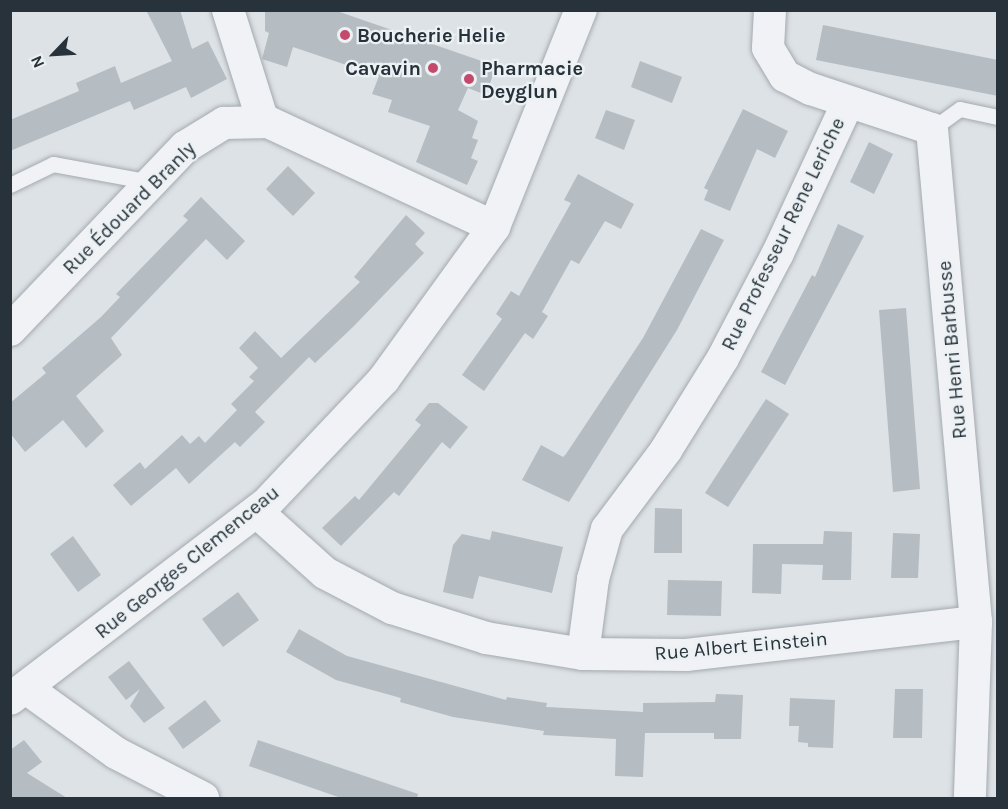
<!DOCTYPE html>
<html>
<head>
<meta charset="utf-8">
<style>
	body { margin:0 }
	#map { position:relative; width:1008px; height:809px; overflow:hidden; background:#dde2e6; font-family:Karla,sans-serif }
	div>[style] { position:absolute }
	.building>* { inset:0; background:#b5bcc2 }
	.roads { filter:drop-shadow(0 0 2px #a3aaaf) drop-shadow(0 0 2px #a3aaaf) }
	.service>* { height:15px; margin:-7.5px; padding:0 7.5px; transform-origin:7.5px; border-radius:7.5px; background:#f0f2f5 }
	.minor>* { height:32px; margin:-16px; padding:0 16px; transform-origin:16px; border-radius:16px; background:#f0f2f5 }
	.dots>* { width:16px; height:16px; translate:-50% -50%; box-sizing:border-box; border:3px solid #ecf1f4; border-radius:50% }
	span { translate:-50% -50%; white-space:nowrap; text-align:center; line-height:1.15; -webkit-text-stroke:4.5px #ecf1f4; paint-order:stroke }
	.poi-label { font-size:20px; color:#28323b; font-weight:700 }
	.left { translate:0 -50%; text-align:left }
	.right { translate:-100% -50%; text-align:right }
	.street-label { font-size:20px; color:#28323b }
	.frame { position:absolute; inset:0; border:12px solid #28323b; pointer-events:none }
	.north { position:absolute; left:24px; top:24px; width:60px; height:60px; -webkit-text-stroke:4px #ecf1f4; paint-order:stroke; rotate:245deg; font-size:16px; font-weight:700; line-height:24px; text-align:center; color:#28323b }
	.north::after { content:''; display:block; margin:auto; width:21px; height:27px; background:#28323b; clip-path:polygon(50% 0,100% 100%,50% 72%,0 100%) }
</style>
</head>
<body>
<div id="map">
	<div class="building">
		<i style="clip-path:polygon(146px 10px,180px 10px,192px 49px,208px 41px,227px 79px,191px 98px,186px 87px,134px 110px,130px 101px,10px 151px,10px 120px,79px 91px,76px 83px,115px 66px,121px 83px,172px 61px)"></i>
		<i style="clip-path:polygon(265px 10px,334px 10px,496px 66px,486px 95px,468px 88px,458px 110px,478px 121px,472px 138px,478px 140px,471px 158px,478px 161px,467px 185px,416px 162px,430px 126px,388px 112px,392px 100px,372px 94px,379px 76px,293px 47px,287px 67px,262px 59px,269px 33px,265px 31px)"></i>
		<i style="clip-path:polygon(823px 25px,998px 60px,998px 96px,816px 60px)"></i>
		<i style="clip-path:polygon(640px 61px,682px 77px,672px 103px,631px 87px)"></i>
		<i style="clip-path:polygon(743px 109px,788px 131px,775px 158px,757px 149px,730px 211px,704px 200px,708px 190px,704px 188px)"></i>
		<i style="clip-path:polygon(606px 110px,635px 120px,624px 150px,595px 138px)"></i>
		<i style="clip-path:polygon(869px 142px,893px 154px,874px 194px,850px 182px)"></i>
		<i style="clip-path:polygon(288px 166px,315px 193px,293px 216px,266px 189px)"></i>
		<i style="clip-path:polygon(578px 174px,634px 204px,621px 229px,605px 221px,579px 264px,571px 260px,542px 312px,548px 316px,533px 339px,525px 333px,484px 391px,462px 375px,502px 319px,496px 314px,511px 291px,519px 296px,571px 203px,564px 200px)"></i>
		<i style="clip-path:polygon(201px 197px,245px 241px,227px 260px,206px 239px,111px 338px,122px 355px,76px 396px,104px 431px,86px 448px,63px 420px,25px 452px,10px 433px,10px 403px,46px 373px,42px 368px,101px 317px,120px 297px,116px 294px,188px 220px,183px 216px)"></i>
		<i style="clip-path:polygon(406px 215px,425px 233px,415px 244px,424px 253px,354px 326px,315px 363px,309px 357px,255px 412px,265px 422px,240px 447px,235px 442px,189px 484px,176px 468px,131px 506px,113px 485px,140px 462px,145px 469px,182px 435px,190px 444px,199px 436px,205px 443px,237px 410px,231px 404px,254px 381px,249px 377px,258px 368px,239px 348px,255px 331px,281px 358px,360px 282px,354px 277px)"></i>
		<i style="clip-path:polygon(838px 224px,864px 236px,785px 385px,761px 372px,812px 275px,815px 277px)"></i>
		<i style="clip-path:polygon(701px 229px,724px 240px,677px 330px,569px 502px,522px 480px,541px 445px,563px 457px,566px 454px,643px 338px)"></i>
		<i style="clip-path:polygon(906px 308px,920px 489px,893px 492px,879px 310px)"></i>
		<i style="clip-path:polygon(766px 399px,789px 414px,728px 507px,705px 493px)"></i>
		<i style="clip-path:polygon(429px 403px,438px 403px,468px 427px,450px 449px,442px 442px,399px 496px,394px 492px,341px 546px,322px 528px,355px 496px,359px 500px,421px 425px,415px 420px)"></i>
		<i style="clip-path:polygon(655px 508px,682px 509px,682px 553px,654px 553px)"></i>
		<i style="clip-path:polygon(492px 531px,563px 547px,552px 593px,479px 576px,473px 599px,443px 592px,453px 545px,462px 534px,490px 540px)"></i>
		<i style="clip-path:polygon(824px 531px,852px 532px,851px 580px,822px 580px,823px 565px,782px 564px,781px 594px,752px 593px,753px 544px,823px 544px)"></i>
		<i style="clip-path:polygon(893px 533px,920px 534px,918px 578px,891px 578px)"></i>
		<i style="clip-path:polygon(73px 536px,101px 575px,78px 592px,50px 554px)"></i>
		<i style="clip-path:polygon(668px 580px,722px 581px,721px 616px,667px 615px)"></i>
		<i style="clip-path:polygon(238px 592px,259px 620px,223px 647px,202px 619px)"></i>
		<i style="clip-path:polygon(299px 629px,347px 656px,506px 700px,507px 697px,547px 703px,546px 707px,643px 712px,643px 703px,715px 702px,716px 694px,743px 695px,741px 739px,714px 739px,714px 733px,645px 733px,643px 777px,615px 776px,616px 739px,543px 735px,544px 731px,453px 717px,400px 702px,401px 698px,336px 680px,286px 652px)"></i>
		<i style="clip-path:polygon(129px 661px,165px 708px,144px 723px,130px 706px,140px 689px,126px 700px,108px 677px)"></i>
		<i style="clip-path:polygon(895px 689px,923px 689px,922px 738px,893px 738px)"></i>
		<i style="clip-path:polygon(790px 698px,835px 700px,833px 748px,808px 747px,808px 743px,798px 742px,799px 726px,789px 726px)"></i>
		<i style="clip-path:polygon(205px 700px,221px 721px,183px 749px,168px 728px)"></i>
		<i style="clip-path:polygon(24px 740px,42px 762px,27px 773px,67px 798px,10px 798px,10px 750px)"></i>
		<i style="clip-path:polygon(258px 740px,418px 794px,417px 798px,341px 798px,249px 766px)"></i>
	</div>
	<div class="roads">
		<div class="service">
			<i style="left:932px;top:129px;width:34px;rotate:-36deg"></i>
			<i style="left:960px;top:109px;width:39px;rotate:12deg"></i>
			<i style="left:10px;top:185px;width:48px;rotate:-26deg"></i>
			<i style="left:53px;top:164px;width:100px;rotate:10.4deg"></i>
		</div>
		<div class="minor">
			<i style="left:228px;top:10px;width:117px;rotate:72.6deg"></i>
			<i style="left:770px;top:10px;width:38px;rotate:93deg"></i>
			<i style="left:768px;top:48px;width:33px;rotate:59deg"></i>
			<i style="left:785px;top:76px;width:29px;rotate:27deg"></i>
			<i style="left:811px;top:89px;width:127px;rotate:18.3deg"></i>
			<i style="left:932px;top:129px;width:495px;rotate:84.9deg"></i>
			<i style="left:976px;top:622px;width:176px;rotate:92deg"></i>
			<i style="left:10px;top:330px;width:253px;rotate:-46.3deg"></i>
			<i style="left:185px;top:147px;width:46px;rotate:-31.6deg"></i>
			<i style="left:224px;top:123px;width:44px;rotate:-1.3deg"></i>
			<i style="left:268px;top:122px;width:249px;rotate:24.9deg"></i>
			<i style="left:257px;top:512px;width:91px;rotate:41.9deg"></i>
			<i style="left:325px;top:573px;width:76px;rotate:27.6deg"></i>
			<i style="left:392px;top:608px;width:99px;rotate:17.7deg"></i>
			<i style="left:486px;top:638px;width:98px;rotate:9.4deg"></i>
			<i style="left:583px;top:654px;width:103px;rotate:0.6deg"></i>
			<i style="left:686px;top:655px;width:292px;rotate:-6.5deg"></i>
			<i style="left:583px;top:654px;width:76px;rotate:-82.4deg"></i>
			<i style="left:593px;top:579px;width:52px;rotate:-74.4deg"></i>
			<i style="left:607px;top:529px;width:99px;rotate:-53.2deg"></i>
			<i style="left:666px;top:450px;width:108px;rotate:-58.2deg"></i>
			<i style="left:723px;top:358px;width:119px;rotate:-62.4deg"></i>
			<i style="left:778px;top:253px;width:166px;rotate:-65.1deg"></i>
			<i style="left:26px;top:688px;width:111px;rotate:35.8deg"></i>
			<i style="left:116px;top:753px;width:98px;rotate:27.3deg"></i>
			<i style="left:10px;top:699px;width:320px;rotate:-37.3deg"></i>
			<i style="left:265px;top:505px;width:173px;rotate:-46.6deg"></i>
			<i style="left:384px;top:379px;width:188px;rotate:-54.1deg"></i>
			<i style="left:494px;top:227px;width:234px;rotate:-68.2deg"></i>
		</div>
	</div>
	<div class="dots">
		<i style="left:345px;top:35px;background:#c34a6d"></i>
		<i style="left:433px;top:68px;background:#c34a6d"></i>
		<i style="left:469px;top:79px;background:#c34a6d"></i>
	</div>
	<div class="poi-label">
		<span class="left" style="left:357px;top:35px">Boucherie Helie</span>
		<span class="right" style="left:421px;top:68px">Cavavin</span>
		<span class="left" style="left:481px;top:80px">Pharmacie<br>Deyglun</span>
	</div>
	<div class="street-label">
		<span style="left:129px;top:208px;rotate:-45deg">Rue Édouard Branly</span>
		<span style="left:783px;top:234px;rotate:-64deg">Rue Professeur Rene Leriche</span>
		<span style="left:952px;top:350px;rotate:-95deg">Rue Henri Barbusse</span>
		<span style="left:187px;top:562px;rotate:-39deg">Rue Georges Clemenceau</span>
		<span style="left:741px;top:646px;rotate:-5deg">Rue Albert Einstein</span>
	</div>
	<div class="frame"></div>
	<div class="north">N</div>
</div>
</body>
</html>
